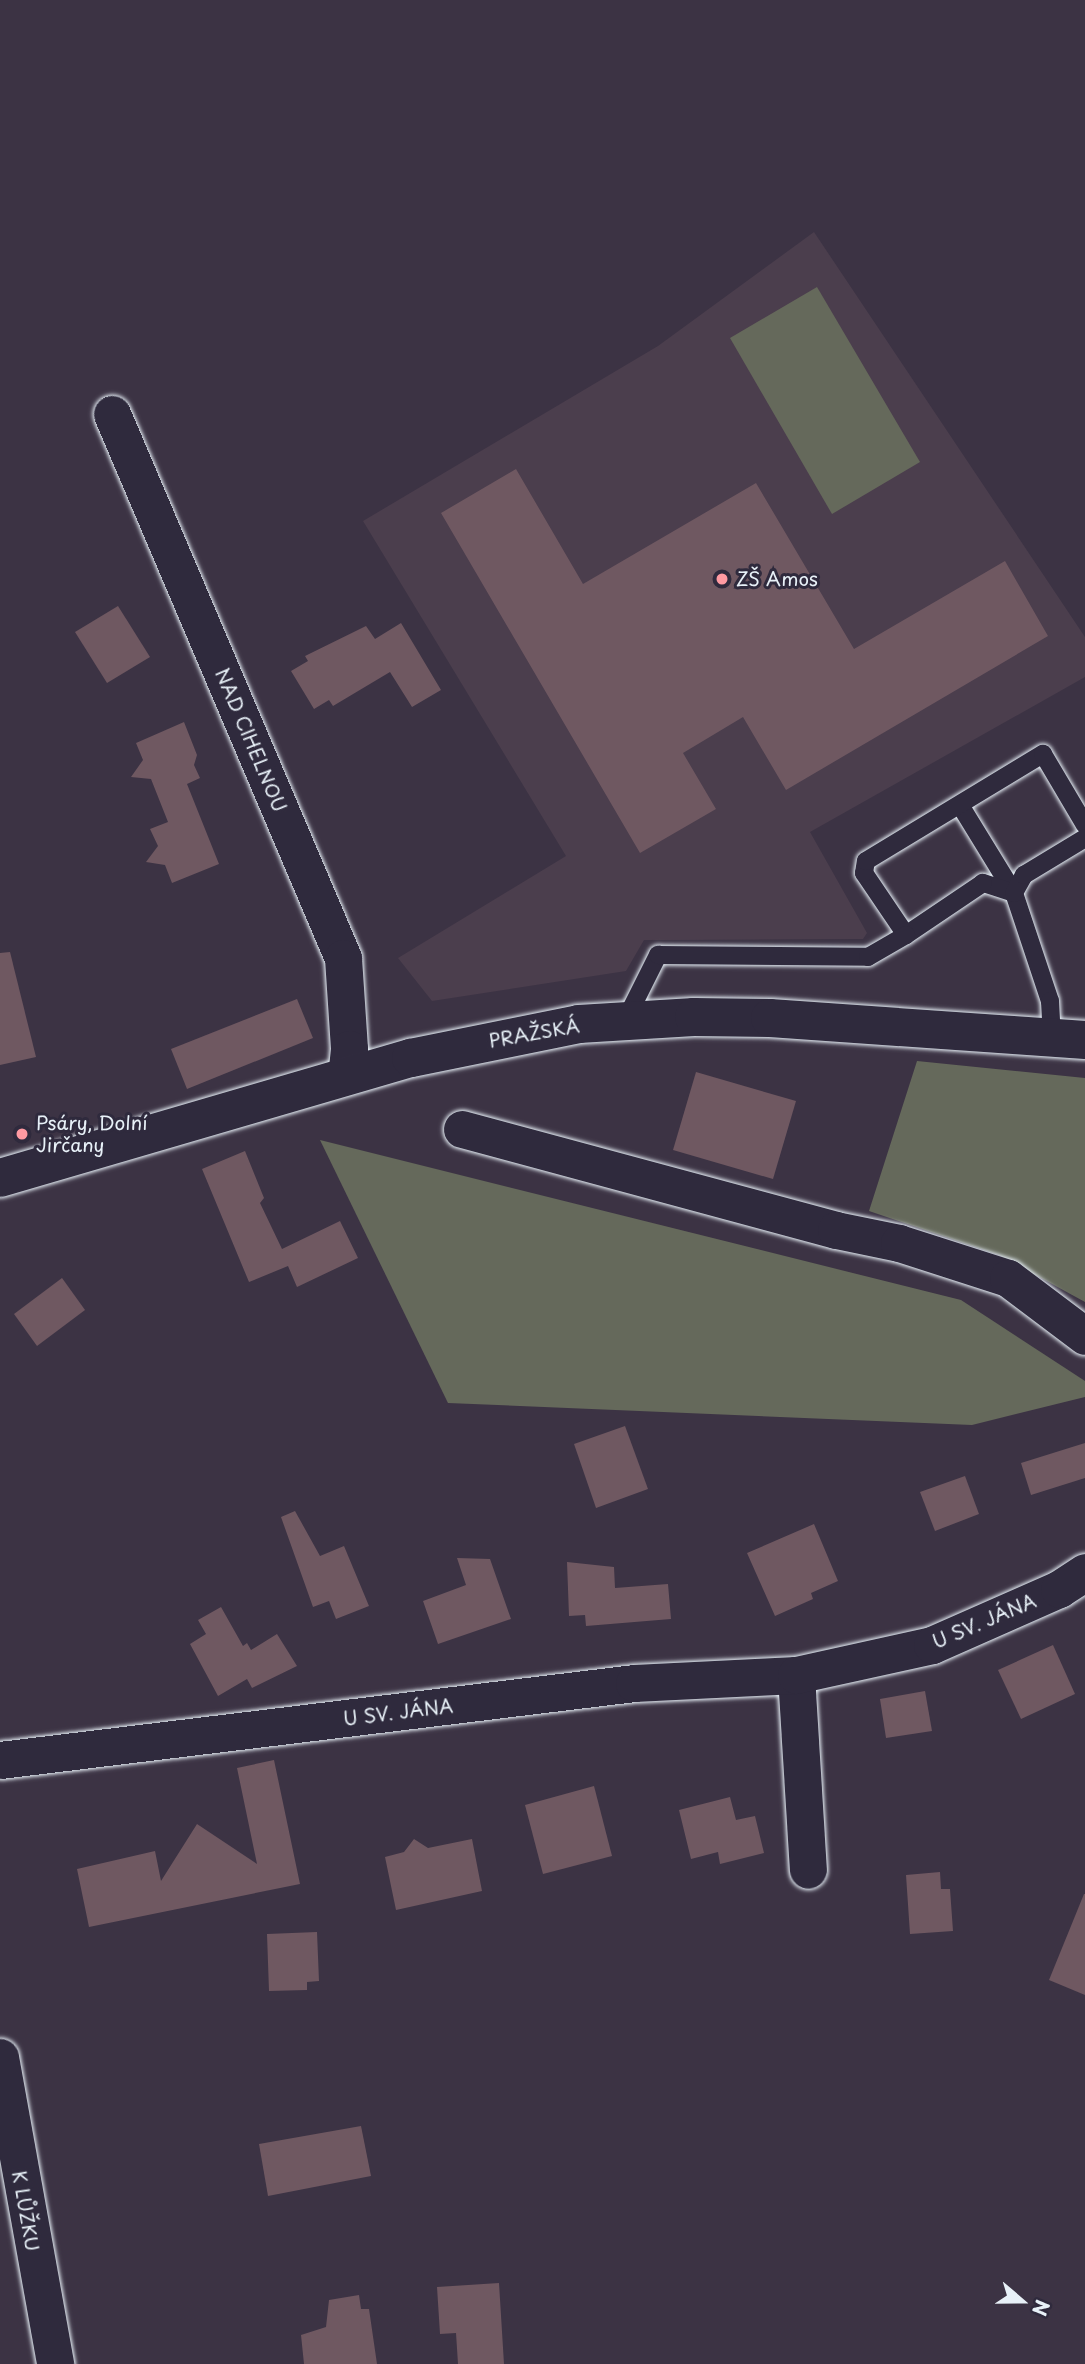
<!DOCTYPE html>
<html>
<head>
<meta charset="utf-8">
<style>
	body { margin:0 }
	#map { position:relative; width:1085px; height:2364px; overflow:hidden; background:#3c3344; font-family:"Playpen Sans",sans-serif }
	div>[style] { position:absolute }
	.built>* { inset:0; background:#4b3e4d }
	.green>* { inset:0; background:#65695b }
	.building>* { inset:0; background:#6f5861 }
	.roads { filter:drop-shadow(0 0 2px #e8f1f8) drop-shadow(0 0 2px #e8f1f8) }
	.lane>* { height:18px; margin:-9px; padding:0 9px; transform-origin:9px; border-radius:9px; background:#2f2a3d }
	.street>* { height:37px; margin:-18.5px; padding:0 18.5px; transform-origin:18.5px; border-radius:18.5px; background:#2f2a3d }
	.secondary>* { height:38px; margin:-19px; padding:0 19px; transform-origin:19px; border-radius:19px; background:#2f2a3d }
	.dots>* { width:19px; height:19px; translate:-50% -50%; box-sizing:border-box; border:4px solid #2f2a3d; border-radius:50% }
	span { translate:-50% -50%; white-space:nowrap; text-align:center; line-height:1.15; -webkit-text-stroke:6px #2f2a3d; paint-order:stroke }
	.poi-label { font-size:19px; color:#e8f1f8 }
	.left { translate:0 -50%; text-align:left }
	.street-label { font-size:19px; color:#e8f1f8 }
	.north { position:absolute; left:987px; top:2266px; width:70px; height:70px; -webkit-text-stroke:5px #2f2a3d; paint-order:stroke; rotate:110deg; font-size:19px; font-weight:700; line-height:28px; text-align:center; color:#e8f1f8 }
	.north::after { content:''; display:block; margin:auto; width:24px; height:32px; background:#e8f1f8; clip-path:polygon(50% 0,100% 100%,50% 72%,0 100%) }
</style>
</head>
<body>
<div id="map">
	<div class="built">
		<i style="clip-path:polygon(814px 232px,1085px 637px,1085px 677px,810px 832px,867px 933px,863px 939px,644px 940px,626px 971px,432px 1001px,398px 958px,566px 856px,363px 521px,658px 346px)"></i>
	</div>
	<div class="green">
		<i style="clip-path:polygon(817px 287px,920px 462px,832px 514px,730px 338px)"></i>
		<i style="clip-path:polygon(917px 1061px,1085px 1078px,1085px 1302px,999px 1255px,869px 1211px)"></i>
		<i style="clip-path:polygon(320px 1140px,961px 1300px,1085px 1381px,1085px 1397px,972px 1425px,448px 1403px)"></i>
	</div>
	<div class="building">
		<i style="clip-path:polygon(516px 469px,583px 584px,756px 483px,854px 649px,1005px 561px,1048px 636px,786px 790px,743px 717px,683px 753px,716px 809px,640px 853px,441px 513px)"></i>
		<i style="clip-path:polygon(118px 606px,150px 657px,107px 683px,75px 632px)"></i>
		<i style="clip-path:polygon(401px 623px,441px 690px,412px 707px,390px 672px,333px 706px,329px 700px,314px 709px,291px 671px,308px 661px,305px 656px,366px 626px,375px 639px)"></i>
		<i style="clip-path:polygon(184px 722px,197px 755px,194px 765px,200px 778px,187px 784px,219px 864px,172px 883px,165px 865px,146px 862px,158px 846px,150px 829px,168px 822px,151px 779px,131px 777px,143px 760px,136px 743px)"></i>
		<i style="clip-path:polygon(10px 952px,36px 1057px,0 1065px,0 953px)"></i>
		<i style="clip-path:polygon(297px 999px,313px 1038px,187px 1089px,171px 1049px)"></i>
		<i style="clip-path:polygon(696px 1072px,796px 1101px,773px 1179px,673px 1150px)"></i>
		<i style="clip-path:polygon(245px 1151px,264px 1198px,260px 1203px,282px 1249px,340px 1221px,358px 1258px,297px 1287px,288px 1266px,249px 1282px,202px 1169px)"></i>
		<i style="clip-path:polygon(62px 1278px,85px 1310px,37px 1346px,14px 1314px)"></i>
		<i style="clip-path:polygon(625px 1426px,648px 1489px,596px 1508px,574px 1444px)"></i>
		<i style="clip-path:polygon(1085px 1443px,1085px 1478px,1031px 1495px,1021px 1463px)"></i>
		<i style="clip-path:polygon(965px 1476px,979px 1514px,935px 1531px,920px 1492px)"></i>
		<i style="clip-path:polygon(295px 1511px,320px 1556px,344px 1546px,369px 1606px,336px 1619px,329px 1601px,313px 1607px,281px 1517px)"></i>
		<i style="clip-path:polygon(814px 1524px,838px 1581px,811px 1593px,813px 1599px,775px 1616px,747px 1553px)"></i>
		<i style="clip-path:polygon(457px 1558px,490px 1559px,511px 1619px,438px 1644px,423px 1601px,466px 1585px)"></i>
		<i style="clip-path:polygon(567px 1562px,614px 1567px,615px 1588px,668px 1584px,671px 1619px,586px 1626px,585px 1615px,569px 1616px)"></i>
		<i style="clip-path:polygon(221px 1607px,243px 1646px,247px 1643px,251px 1650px,277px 1634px,297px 1666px,252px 1688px,247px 1679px,218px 1696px,190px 1644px,206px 1634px,198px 1620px)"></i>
		<i style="clip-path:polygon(1053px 1645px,1075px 1694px,1021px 1719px,998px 1670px)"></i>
		<i style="clip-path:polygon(925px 1691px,932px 1731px,886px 1738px,880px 1699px)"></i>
		<i style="clip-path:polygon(274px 1760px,300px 1884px,89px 1927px,77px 1869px,155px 1851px,161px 1881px,197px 1824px,257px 1864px,237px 1768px)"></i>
		<i style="clip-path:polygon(594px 1786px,612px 1856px,543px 1874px,525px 1805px)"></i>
		<i style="clip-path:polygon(730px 1797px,736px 1820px,755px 1816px,764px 1853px,720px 1864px,718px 1852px,691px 1859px,679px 1810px)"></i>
		<i style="clip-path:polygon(414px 1839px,428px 1848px,472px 1839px,482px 1891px,396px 1910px,385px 1857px,404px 1852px)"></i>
		<i style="clip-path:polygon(940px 1872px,941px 1889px,950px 1889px,953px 1931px,910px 1934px,906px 1875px)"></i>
		<i style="clip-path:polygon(1084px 1894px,1085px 1894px,1085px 1995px,1049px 1980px)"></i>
		<i style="clip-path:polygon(317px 1932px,319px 1981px,307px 1982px,307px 1990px,269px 1991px,267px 1934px)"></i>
		<i style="clip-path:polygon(361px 2126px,371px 2176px,268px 2196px,259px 2144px)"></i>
		<i style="clip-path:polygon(499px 2283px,504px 2364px,458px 2364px,456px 2333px,440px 2334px,437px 2287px)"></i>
		<i style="clip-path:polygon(359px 2295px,361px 2309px,369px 2309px,377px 2364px,304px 2364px,301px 2335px,326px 2327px,329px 2300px)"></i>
	</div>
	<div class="roads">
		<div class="lane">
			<i style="left:960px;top:805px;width:103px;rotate:58.5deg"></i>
			<i style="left:1014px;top:893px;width:114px;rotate:71.6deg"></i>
			<i style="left:1050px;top:1001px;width:37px;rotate:87deg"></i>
			<i style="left:1014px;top:893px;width:33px;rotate:-162deg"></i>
			<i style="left:983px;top:883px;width:93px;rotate:146deg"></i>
			<i style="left:906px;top:935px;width:75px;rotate:-124.1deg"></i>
			<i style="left:864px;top:873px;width:12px;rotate:-81deg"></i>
			<i style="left:866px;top:861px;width:207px;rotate:-31.2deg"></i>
			<i style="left:1043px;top:754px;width:82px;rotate:59.4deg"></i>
			<i style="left:1014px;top:893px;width:21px;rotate:-61deg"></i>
			<i style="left:1024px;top:875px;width:71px;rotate:-31.2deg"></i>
			<i style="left:626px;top:1019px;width:72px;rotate:-63.4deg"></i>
			<i style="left:658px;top:955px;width:210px;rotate:0.5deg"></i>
			<i style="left:868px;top:957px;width:44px;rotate:-30.1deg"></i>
		</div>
		<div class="street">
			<i style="left:112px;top:414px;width:591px;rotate:66.99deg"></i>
			<i style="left:343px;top:958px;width:91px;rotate:86.2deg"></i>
			<i style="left:349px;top:1049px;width:27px;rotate:96deg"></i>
			<i style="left:462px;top:1129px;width:387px;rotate:15.1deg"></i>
			<i style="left:836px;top:1230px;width:64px;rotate:11.7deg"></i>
			<i style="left:899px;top:1243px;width:114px;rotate:17.8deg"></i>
			<i style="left:1008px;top:1278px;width:96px;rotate:37deg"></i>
			<i style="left:796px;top:1675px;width:195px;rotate:86.5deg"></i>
			<i style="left:0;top:1760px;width:639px;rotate:-6.92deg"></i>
			<i style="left:634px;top:1683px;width:162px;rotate:-2.8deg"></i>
			<i style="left:796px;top:1675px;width:139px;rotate:-12.4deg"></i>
			<i style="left:932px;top:1645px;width:139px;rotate:-23.8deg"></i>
			<i style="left:1059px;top:1589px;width:31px;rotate:-33deg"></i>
			<i style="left:0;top:2057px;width:312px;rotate:79.8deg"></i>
		</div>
		<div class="secondary">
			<i style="left:0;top:1178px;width:428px;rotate:-16.3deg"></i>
			<i style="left:411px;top:1058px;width:171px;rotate:-11.4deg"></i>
			<i style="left:579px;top:1024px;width:115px;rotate:-3.5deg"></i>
			<i style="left:694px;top:1017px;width:76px;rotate:0.8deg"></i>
			<i style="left:770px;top:1018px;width:316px;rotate:4deg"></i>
		</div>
	</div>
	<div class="dots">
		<i style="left:722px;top:579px;background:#ff9aa2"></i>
		<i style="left:22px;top:1134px;background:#ff9aa2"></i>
	</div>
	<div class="poi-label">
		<span class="left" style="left:736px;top:579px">ZŠ Amos</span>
		<span class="left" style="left:36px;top:1134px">Psáry, Dolní<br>Jirčany</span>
	</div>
	<div class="street-label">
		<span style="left:251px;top:740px;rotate:67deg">NAD CIHELNOU</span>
		<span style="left:534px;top:1033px;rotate:-10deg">PRAŽSKÁ</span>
		<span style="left:984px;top:1621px;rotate:-23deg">U SV. JÁNA</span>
		<span style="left:398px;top:1712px;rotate:-7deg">U SV. JÁNA</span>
		<span style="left:26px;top:2211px;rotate:80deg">K LŮŽKU</span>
	</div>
	<div class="north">N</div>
</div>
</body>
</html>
